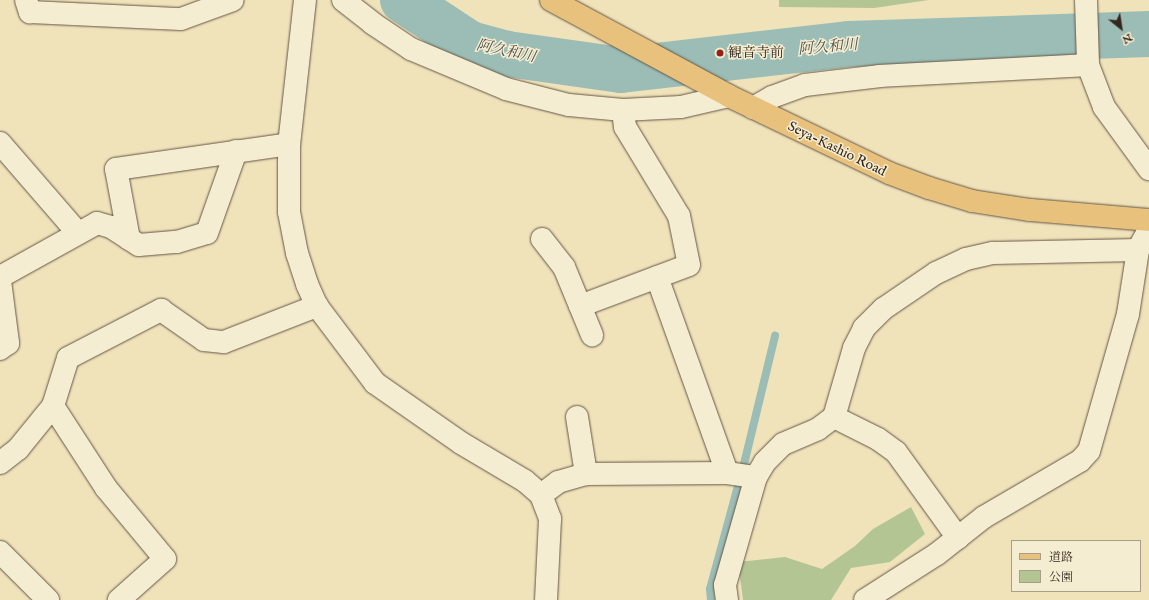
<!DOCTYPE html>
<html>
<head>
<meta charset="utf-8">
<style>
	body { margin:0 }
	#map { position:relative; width:1149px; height:600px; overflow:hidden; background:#f0e3ba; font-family:"IM FELL English","Noto Serif JP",serif }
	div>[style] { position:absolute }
	.green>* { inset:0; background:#b4c594 }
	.stream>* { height:8px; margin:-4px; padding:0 4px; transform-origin:4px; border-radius:4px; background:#9bbdb6 }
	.river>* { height:46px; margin:-23px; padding:0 23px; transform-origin:23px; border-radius:23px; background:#9bbdb6 }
	.roads { filter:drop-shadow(0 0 1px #645645) drop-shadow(0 0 1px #645645) }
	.minor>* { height:22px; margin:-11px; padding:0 11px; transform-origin:11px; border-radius:11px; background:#f5edd2 }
	.major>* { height:22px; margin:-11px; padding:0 11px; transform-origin:11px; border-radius:11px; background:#e8c27d }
	.dots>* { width:11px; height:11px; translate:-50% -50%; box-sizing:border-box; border:2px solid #f5edd2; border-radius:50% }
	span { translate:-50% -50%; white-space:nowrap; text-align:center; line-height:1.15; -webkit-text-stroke:3px #f5edd2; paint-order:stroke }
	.poi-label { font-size:14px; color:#35271e }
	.left { translate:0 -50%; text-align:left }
	.street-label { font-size:14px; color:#35271e }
	.water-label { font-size:15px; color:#54544c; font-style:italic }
	.legend { position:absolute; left:1011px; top:540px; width:130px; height:52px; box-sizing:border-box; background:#f5edd2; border:1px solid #a89e8a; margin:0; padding:5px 7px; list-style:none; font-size:12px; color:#35271e }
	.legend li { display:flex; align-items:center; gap:8px; height:20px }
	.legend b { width:20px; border:1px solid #a89e8a }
	.north { position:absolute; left:1101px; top:8px; width:40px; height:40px; -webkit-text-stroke:3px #f5edd2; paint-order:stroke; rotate:150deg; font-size:11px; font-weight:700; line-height:16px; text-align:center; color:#35271e }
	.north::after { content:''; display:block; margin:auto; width:14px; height:18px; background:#35271e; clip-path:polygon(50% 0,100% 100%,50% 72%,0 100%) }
</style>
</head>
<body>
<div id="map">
	<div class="green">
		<i style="clip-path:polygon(779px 0,929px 0,874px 8px,779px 7px)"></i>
		<i style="clip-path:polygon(911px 507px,925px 534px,890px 562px,851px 568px,831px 600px,743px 600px,738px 562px,785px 557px,822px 569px,855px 546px,873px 529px)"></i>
	</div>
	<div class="stream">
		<i style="left:711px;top:600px;width:11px;rotate:-95deg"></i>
		<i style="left:710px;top:589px;width:134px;rotate:-74.8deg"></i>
		<i style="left:745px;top:460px;width:128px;rotate:-76.4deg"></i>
	</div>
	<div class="river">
		<i style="left:403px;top:0;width:80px;rotate:33.3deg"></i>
		<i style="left:470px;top:44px;width:38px;rotate:15deg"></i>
		<i style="left:507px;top:54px;width:115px;rotate:8deg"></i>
		<i style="left:621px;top:70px;width:229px;rotate:-6.5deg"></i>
		<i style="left:849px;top:44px;width:300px;rotate:-1.9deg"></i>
	</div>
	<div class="roads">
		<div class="minor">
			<i style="left:26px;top:0;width:13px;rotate:72deg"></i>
			<i style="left:30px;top:12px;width:151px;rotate:2.7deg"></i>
			<i style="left:181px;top:19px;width:55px;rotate:-20.1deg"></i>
			<i style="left:305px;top:0;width:145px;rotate:96.3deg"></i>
			<i style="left:289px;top:144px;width:68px;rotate:90deg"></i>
			<i style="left:289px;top:212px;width:42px;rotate:79deg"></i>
			<i style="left:297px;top:253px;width:33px;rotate:72deg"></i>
			<i style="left:307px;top:284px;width:24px;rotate:66deg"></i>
			<i style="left:317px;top:306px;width:96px;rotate:53deg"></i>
			<i style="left:375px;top:383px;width:105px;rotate:34.9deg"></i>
			<i style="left:461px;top:443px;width:74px;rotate:30.7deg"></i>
			<i style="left:525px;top:481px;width:21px;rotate:41deg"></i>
			<i style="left:541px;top:495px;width:26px;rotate:69deg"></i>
			<i style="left:550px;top:519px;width:81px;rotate:92.8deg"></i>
			<i style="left:343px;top:0;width:37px;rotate:38deg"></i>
			<i style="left:372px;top:23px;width:47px;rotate:33.7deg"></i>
			<i style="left:411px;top:49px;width:103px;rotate:22.8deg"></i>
			<i style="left:506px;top:89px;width:65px;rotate:14.3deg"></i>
			<i style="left:569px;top:105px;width:54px;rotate:5.3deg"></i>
			<i style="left:623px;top:110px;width:58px;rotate:-3deg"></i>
			<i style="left:681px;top:107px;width:49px;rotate:-12.9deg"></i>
			<i style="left:1086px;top:0;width:65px;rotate:88.2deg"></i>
			<i style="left:1088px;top:65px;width:45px;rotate:69.1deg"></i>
			<i style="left:1104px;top:107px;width:77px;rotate:54deg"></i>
			<i style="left:753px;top:108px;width:22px;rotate:-30deg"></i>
			<i style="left:772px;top:97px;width:35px;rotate:-20deg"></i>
			<i style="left:805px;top:85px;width:76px;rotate:-6.8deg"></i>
			<i style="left:880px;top:76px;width:208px;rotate:-3deg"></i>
			<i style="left:0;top:143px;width:119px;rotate:49.1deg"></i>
			<i style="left:129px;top:239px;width:71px;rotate:-100.5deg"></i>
			<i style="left:116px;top:169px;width:175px;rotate:-8.2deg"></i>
			<i style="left:542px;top:239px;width:36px;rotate:52deg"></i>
			<i style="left:564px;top:267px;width:74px;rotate:67.6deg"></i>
			<i style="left:0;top:277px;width:111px;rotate:-29.1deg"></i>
			<i style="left:97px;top:223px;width:15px;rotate:16deg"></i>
			<i style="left:111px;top:227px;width:33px;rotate:33deg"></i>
			<i style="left:139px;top:245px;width:38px;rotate:-5deg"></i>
			<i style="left:177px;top:242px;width:31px;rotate:-17deg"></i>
			<i style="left:207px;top:233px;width:87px;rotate:-70.5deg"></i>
			<i style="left:657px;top:277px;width:208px;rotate:70.3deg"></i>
			<i style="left:0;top:281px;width:63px;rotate:82.6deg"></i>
			<i style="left:8px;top:343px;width:10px;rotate:143deg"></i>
			<i style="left:580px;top:306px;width:116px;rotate:-20.6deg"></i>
			<i style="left:689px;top:265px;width:50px;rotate:-101.5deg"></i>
			<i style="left:679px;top:216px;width:104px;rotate:-121.2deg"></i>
			<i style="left:625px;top:127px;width:17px;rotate:-97deg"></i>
			<i style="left:53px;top:406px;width:98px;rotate:57.1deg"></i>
			<i style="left:106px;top:488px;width:92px;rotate:50.3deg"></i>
			<i style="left:165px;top:559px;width:62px;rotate:138.3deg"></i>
			<i style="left:577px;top:417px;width:58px;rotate:81deg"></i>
			<i style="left:834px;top:417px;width:49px;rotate:26.6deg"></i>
			<i style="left:878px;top:439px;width:22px;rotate:36deg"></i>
			<i style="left:896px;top:452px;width:106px;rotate:54.2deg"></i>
			<i style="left:0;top:463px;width:23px;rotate:-38deg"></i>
			<i style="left:18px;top:449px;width:55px;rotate:-50.9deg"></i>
			<i style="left:53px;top:406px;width:50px;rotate:-72.6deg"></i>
			<i style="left:68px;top:358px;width:105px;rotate:-27.3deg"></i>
			<i style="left:161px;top:310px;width:52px;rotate:34.9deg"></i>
			<i style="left:204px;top:340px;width:20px;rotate:6deg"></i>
			<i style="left:224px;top:342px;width:100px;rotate:-21.2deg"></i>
			<i style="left:541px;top:495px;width:21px;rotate:-37deg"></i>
			<i style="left:558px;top:482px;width:29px;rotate:-16deg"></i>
			<i style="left:586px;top:474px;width:141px;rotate:-0.4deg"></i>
			<i style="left:727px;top:473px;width:29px;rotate:8deg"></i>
			<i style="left:0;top:552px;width:68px;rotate:45deg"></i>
			<i style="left:727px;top:600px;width:15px;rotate:-98deg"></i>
			<i style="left:725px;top:585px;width:112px;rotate:-74deg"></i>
			<i style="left:756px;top:477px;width:17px;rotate:-59deg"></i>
			<i style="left:765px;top:462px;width:25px;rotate:-45deg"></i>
			<i style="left:783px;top:444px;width:38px;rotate:-23deg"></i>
			<i style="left:818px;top:429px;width:20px;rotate:-37deg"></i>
			<i style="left:834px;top:417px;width:72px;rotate:-73.8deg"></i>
			<i style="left:854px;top:348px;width:22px;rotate:-63deg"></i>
			<i style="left:864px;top:328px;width:27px;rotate:-45deg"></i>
			<i style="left:883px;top:309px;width:64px;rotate:-34.2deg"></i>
			<i style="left:936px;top:273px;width:33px;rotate:-25deg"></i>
			<i style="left:966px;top:259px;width:28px;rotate:-13deg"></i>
			<i style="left:993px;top:253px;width:145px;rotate:-1.2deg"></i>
			<i style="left:865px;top:600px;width:85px;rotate:-32.6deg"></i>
			<i style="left:937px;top:554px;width:60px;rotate:-38.2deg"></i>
			<i style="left:984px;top:517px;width:111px;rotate:-30.3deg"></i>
			<i style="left:1080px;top:461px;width:13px;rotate:-48deg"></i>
			<i style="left:1089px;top:451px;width:142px;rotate:-74.1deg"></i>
			<i style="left:1128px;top:314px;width:65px;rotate:-81.1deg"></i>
			<i style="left:1138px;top:250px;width:24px;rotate:-62deg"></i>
		</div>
		<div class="major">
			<i style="left:551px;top:0;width:202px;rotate:28.3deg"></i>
			<i style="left:729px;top:96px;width:178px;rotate:25.7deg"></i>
			<i style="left:889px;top:173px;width:43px;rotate:20.6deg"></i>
			<i style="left:929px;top:188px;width:45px;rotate:16.8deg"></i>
			<i style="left:972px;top:201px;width:59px;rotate:8.8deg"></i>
			<i style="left:1030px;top:210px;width:119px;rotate:4.8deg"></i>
		</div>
	</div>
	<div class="dots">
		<i style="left:720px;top:53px;background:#8f2418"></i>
	</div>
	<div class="poi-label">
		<span class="left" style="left:728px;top:53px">観音寺前</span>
	</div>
	<div class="street-label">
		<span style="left:837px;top:149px;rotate:26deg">Seya-Kashio Road</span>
	</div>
	<div class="water-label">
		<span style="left:828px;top:47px;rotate:-5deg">阿久和川</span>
		<span style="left:506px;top:51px;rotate:12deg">阿久和川</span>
	</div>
	<ul class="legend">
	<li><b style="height:5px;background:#e8c27d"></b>道路</li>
	<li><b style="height:11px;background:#b4c594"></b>公園</li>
	</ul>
	<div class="north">N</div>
</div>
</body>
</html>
